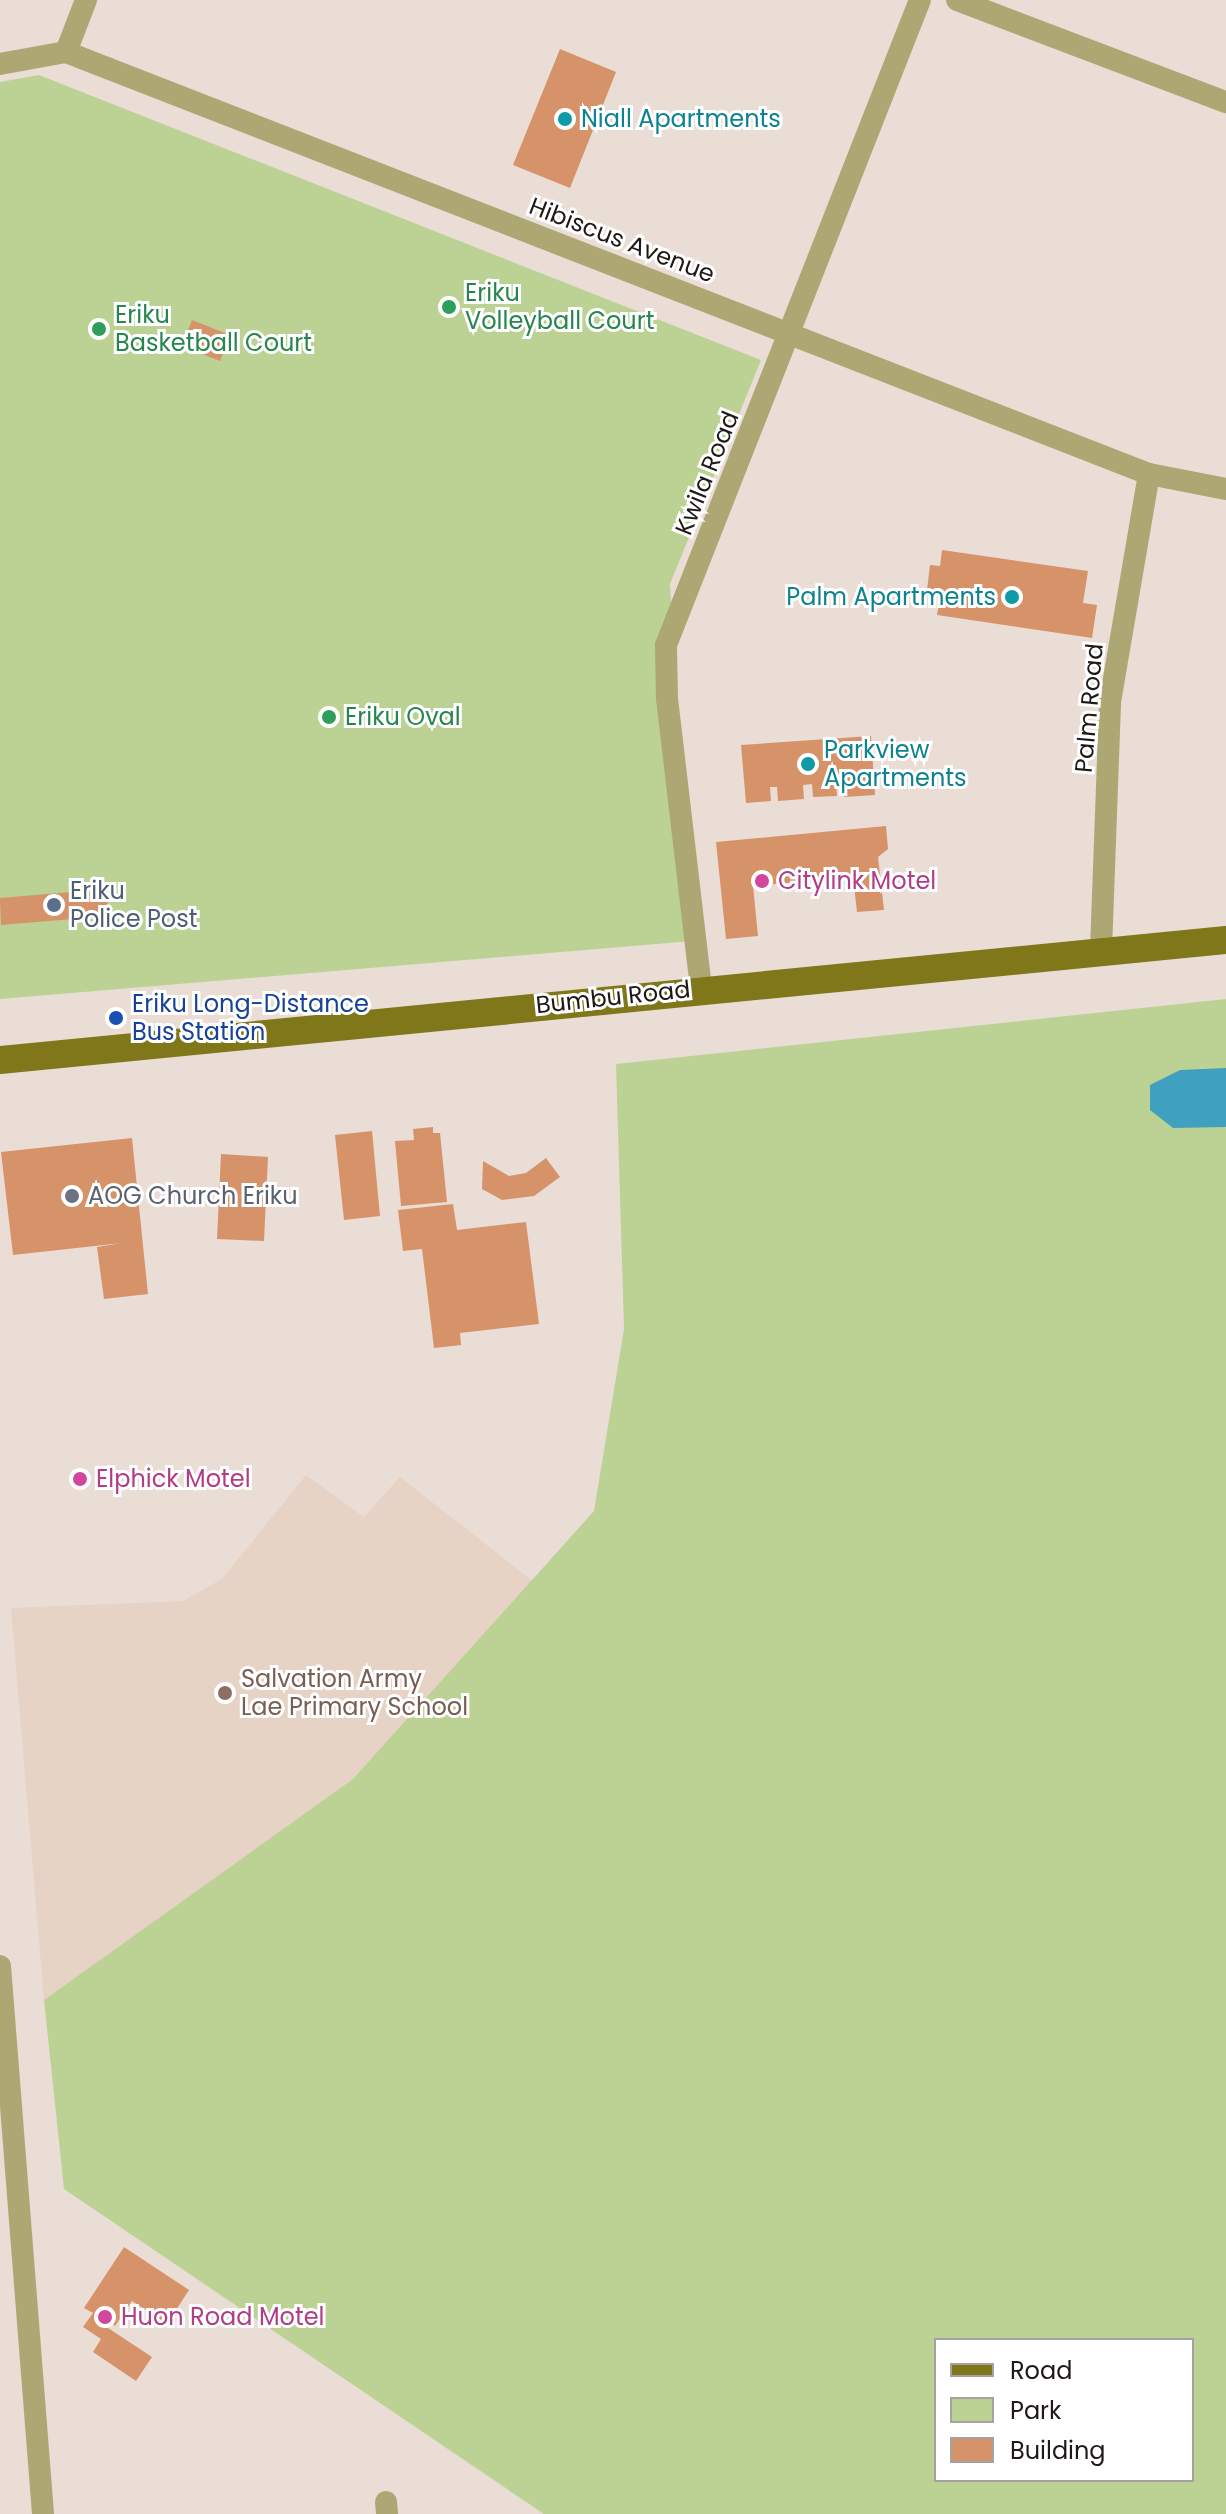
<!DOCTYPE html>
<html>
<head>
<meta charset="utf-8">
<style>
	body { margin:0 }
	#map { position:relative; width:1226px; height:2514px; overflow:hidden; background:#eaddd5; font-family:Poppins,sans-serif }
	div>[style] { position:absolute }
	.built>* { inset:0; background:#e7d2c6 }
	.green>* { inset:0; background:#bcd294 }
	.water>* { inset:0; background:#40a0c0 }
	.building>* { inset:0; background:#d69268 }
	.minor>* { height:22px; margin:-11px; padding:0 11px; transform-origin:11px; border-radius:11px; background:#ada873 }
	.major>* { height:28px; margin:-14px; padding:0 14px; transform-origin:14px; border-radius:14px; background:#80771a }
	.dots>* { width:22px; height:22px; translate:-50% -50%; box-sizing:border-box; border:4px solid #fff; border-radius:50% }
	span { translate:-50% -50%; white-space:nowrap; text-align:center; line-height:1.15; -webkit-text-stroke:6px #fff; paint-order:stroke }
	.culture-label { font-size:24px; color:#0d838f }
	.left { translate:0 -50%; text-align:left }
	.right { translate:-100% -50%; text-align:right }
	.street-label { font-size:24px; color:#1e1917 }
	.leisure-label { font-size:24px; color:#27864d }
	.hotel-label { font-size:24px; color:#b23c85 }
	.service-label { font-size:24px; color:#4e5e75 }
	.transit-label { font-size:24px; color:#164399 }
	.worship-label { font-size:24px; color:#5b616d }
	.education-label { font-size:24px; color:#785e54 }
	.legend { position:absolute; left:934px; top:2338px; width:260px; height:144px; box-sizing:border-box; background:#fff; border:2px solid #a5a3a2; margin:0; padding:10px 14px; list-style:none; font-size:24px; color:#1e1917 }
	.legend li { display:flex; align-items:center; gap:16px; height:40px }
	.legend b { width:40px; border:2px solid #a5a3a2 }
</style>
</head>
<body>
<div id="map">
	<div class="built">
		<i style="clip-path:polygon(306px 1475px,364px 1517px,400px 1477px,534px 1582px,353px 1779px,44px 2000px,11px 1608px,183px 1601px,222px 1579px)"></i>
	</div>
	<div class="green">
		<i style="clip-path:polygon(39px 75px,761px 360px,670px 584px,692px 941px,0 999px,0 82px)"></i>
		<i style="clip-path:polygon(evenodd,1226px 999px,1226px 2514px,544px 2514px,64px 2189px,44px 2000px,353px 1779px,594px 1511px,624px 1329px,616px 1064px,1226px 999px,936px 2340px,1192px 2340px,1192px 2480px,936px 2480px,936px 2340px)"></i>
	</div>
	<div class="water">
		<i style="clip-path:polygon(1226px 1068px,1226px 1127px,1173px 1128px,1150px 1110px,1150px 1085px,1180px 1070px)"></i>
	</div>
	<div class="building">
		<i style="clip-path:polygon(560px 49px,616px 72px,570px 188px,513px 165px)"></i>
		<i style="clip-path:polygon(192px 320px,230px 335px,220px 361px,182px 346px)"></i>
		<i style="clip-path:polygon(942px 550px,1088px 571px,1083px 603px,1097px 605px,1092px 638px,937px 615px,941px 591px,927px 590px,930px 565px,940px 566px)"></i>
		<i style="clip-path:polygon(871px 736px,875px 795px,844px 797px,843px 783px,836px 784px,837px 796px,813px 797px,812px 784px,803px 785px,804px 799px,778px 801px,777px 787px,770px 787px,771px 801px,746px 803px,741px 745px)"></i>
		<i style="clip-path:polygon(886px 826px,888px 849px,878px 857px,884px 910px,857px 912px,853px 877px,753px 886px,758px 936px,726px 939px,716px 842px)"></i>
		<i style="clip-path:polygon(106px 889px,109px 916px,1px 925px,0 898px)"></i>
		<i style="clip-path:polygon(433px 1127px,433px 1133px,440px 1133px,447px 1202px,401px 1206px,395px 1141px,414px 1140px,413px 1129px)"></i>
		<i style="clip-path:polygon(372px 1131px,380px 1216px,344px 1220px,335px 1135px)"></i>
		<i style="clip-path:polygon(132px 1138px,148px 1294px,104px 1299px,97px 1247px,122px 1243px,13px 1255px,1px 1152px)"></i>
		<i style="clip-path:polygon(221px 1154px,268px 1157px,264px 1241px,217px 1239px)"></i>
		<i style="clip-path:polygon(546px 1158px,560px 1177px,534px 1196px,502px 1200px,482px 1189px,483px 1161px,509px 1176px,526px 1173px)"></i>
		<i style="clip-path:polygon(453px 1204px,457px 1230px,526px 1222px,539px 1324px,460px 1333px,461px 1345px,434px 1348px,422px 1249px,403px 1251px,398px 1210px)"></i>
		<i style="clip-path:polygon(124px 2247px,189px 2290px,167px 2324px,132px 2301px,115px 2326px,109px 2321px,105px 2326px,152px 2357px,136px 2381px,93px 2352px,101px 2339px,83px 2327px,93px 2313px,84px 2308px)"></i>
	</div>
	<div class="minor">
		<i style="left:957px;top:0;width:288px;rotate:20.8deg"></i>
		<i style="left:66px;top:52px;width:56px;rotate:-69deg"></i>
		<i style="left:0;top:64px;width:67px;rotate:-10.3deg"></i>
		<i style="left:66px;top:52px;width:1162px;rotate:21.29deg"></i>
		<i style="left:1149px;top:474px;width:78px;rotate:11deg"></i>
		<i style="left:1101px;top:950px;width:248px;rotate:-87.9deg"></i>
		<i style="left:1110px;top:702px;width:231px;rotate:-80.3deg"></i>
		<i style="left:701px;top:988px;width:291px;rotate:-96.7deg"></i>
		<i style="left:667px;top:699px;width:54px;rotate:-91.1deg"></i>
		<i style="left:666px;top:645px;width:693px;rotate:-68.51deg"></i>
		<i style="left:0;top:1966px;width:550px;rotate:85.51deg"></i>
		<i style="left:386px;top:2502px;width:12px;rotate:85deg"></i>
	</div>
	<div class="major">
		<i style="left:0;top:1060px;width:1232px;rotate:-5.59deg"></i>
	</div>
	<div class="dots">
		<i style="left:565px;top:119px;background:#0f9aa8"></i>
		<i style="left:449px;top:307px;background:#2e9e5b"></i>
		<i style="left:99px;top:329px;background:#2e9e5b"></i>
		<i style="left:1012px;top:597px;background:#0f9aa8"></i>
		<i style="left:329px;top:717px;background:#2e9e5b"></i>
		<i style="left:808px;top:764px;background:#0f9aa8"></i>
		<i style="left:762px;top:881px;background:#d1479c"></i>
		<i style="left:54px;top:905px;background:#5c6f8a"></i>
		<i style="left:116px;top:1018px;background:#1a4fb4"></i>
		<i style="left:72px;top:1196px;background:#6b7280"></i>
		<i style="left:80px;top:1479px;background:#d1479c"></i>
		<i style="left:225px;top:1693px;background:#8d6e63"></i>
		<i style="left:105px;top:2317px;background:#d1479c"></i>
	</div>
	<div class="culture-label">
		<span class="left" style="left:581px;top:119px">Niall Apartments</span>
		<span class="right" style="left:996px;top:597px">Palm Apartments</span>
		<span class="left" style="left:824px;top:764px">Parkview<br>Apartments</span>
	</div>
	<div class="street-label">
		<span style="left:622px;top:240px;rotate:21deg">Hibiscus Avenue</span>
		<span style="left:707px;top:473px;rotate:-68deg">Kwila Road</span>
		<span style="left:1089px;top:708px;rotate:-85deg">Palm Road</span>
		<span style="left:613px;top:997px;rotate:-6deg">Bumbu Road</span>
	</div>
	<div class="leisure-label">
		<span class="left" style="left:465px;top:307px">Eriku<br>Volleyball Court</span>
		<span class="left" style="left:115px;top:329px">Eriku<br>Basketball Court</span>
		<span class="left" style="left:345px;top:717px">Eriku Oval</span>
	</div>
	<div class="hotel-label">
		<span class="left" style="left:778px;top:881px">Citylink Motel</span>
		<span class="left" style="left:96px;top:1479px">Elphick Motel</span>
		<span class="left" style="left:121px;top:2317px">Huon Road Motel</span>
	</div>
	<div class="service-label">
		<span class="left" style="left:70px;top:905px">Eriku<br>Police Post</span>
	</div>
	<div class="transit-label">
		<span class="left" style="left:132px;top:1018px">Eriku Long-Distance<br>Bus Station</span>
	</div>
	<div class="worship-label">
		<span class="left" style="left:88px;top:1196px">AOG Church Eriku</span>
	</div>
	<div class="education-label">
		<span class="left" style="left:241px;top:1693px">Salvation Army<br>Lae Primary School</span>
	</div>
	<ul class="legend">
	<li><b style="height:10px;background:#80771a"></b>Road</li>
	<li><b style="height:22px;background:#bcd294"></b>Park</li>
	<li><b style="height:22px;background:#d69268"></b>Building</li>
	</ul>
</div>
</body>
</html>
